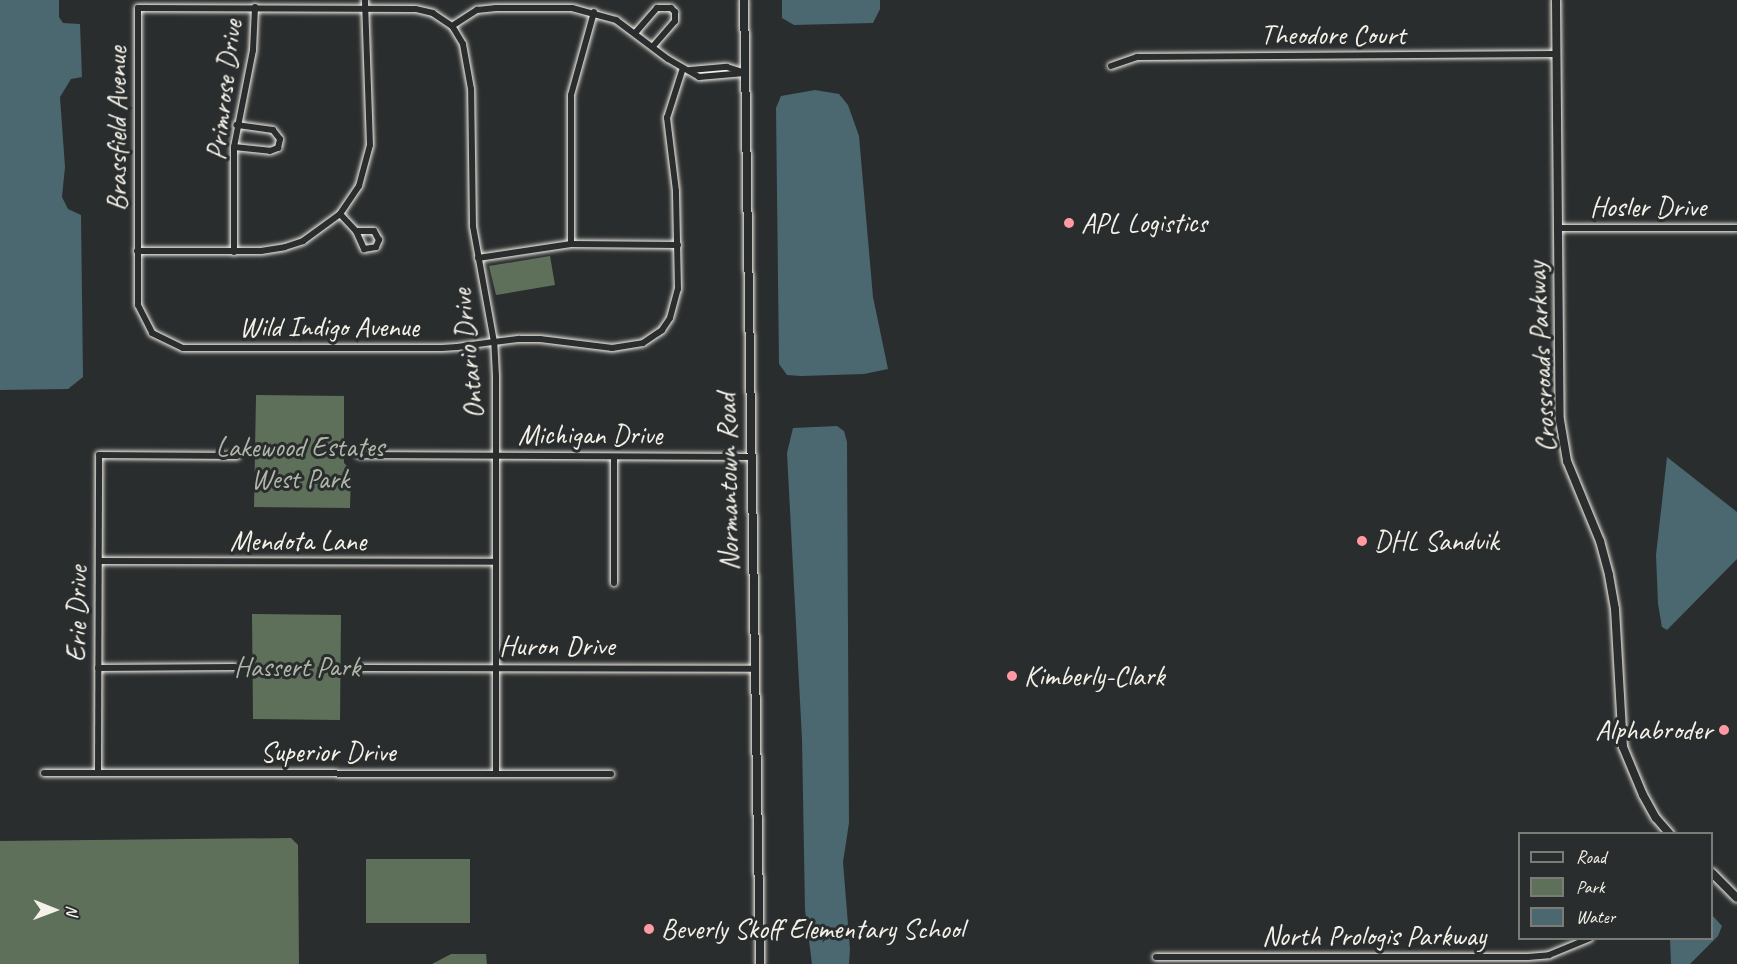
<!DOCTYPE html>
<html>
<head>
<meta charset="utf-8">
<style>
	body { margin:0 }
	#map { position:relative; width:1737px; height:964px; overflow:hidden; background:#2a2d2e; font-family:Caveat,sans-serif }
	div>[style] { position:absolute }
	.green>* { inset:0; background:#5e705a }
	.water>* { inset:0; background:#4b676f }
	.roads { filter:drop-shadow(0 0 2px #f4f1e8) drop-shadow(0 0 2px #f4f1e8) }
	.street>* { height:6px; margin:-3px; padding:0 3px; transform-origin:3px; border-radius:3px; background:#2a2d2e }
	.secondary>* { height:8px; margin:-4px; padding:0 4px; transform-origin:4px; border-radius:4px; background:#2a2d2e }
	.dots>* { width:16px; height:16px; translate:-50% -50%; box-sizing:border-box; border:3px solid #2a2d2e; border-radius:50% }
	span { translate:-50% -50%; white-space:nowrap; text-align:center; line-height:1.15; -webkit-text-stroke:6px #2a2d2e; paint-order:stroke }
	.street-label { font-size:28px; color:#f4f1e8 }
	.poi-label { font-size:28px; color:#f4f1e8 }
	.left { translate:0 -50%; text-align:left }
	.right { translate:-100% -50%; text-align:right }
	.park-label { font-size:28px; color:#b0b7a8 }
	.legend { position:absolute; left:1518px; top:832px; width:195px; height:108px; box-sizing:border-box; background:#2a2d2e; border:2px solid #7b7b78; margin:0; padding:8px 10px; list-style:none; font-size:18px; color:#f4f1e8 }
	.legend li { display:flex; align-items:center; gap:12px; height:30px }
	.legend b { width:30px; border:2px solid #7b7b78 }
	.north { position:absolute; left:24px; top:880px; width:60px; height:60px; -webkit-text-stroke:4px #2a2d2e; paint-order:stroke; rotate:91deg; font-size:16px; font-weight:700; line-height:24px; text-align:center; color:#f4f1e8 }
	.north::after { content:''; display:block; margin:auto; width:21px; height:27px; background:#f4f1e8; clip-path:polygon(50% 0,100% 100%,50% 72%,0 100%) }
</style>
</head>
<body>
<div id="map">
	<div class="green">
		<i style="clip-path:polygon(550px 256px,555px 285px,496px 295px,489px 266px)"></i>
		<i style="clip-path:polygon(256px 395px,344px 396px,344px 463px,351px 470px,350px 508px,254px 507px)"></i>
		<i style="clip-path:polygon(252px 614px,341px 615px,340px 720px,253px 719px)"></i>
		<i style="clip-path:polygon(291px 838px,298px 845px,299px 964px,0 964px,0 841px)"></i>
		<i style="clip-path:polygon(366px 859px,470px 859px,470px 923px,366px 923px)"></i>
		<i style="clip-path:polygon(451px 954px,486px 954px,487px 964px,432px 964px)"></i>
	</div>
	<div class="water">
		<i style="clip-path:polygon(0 0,59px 0,59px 17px,63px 23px,80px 24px,82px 77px,71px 79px,60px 97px,65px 167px,62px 197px,68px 209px,81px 215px,83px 377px,68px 389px,0 390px)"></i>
		<i style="clip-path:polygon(782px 0,880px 0,880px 9px,873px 23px,794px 25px,782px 18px)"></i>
		<i style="clip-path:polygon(815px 90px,839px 94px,848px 105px,859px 136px,873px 297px,888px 369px,864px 374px,801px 376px,787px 375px,779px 364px,776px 108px,781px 96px)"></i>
		<i style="clip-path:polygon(837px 426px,844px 431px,847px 442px,849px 823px,843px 862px,850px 949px,849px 964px,812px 964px,805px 910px,802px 739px,787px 453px,793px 428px)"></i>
		<i style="clip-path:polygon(1667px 457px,1737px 512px,1737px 559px,1667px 630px,1662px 627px,1658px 604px,1656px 555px)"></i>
		<i style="clip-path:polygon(1712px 915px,1722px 926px,1718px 936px,1690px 964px,1671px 964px,1670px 939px,1712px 938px)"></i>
	</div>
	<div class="roads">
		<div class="street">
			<i style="left:452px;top:26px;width:30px;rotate:-33deg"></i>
			<i style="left:477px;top:10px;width:19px;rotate:-6deg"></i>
			<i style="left:496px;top:8px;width:76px"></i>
			<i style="left:572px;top:8px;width:46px;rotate:15.3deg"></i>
			<i style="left:616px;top:20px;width:65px;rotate:36.9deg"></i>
			<i style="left:668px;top:59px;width:36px;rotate:30deg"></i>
			<i style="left:699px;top:77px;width:46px;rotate:-5deg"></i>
			<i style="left:636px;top:32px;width:32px;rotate:-49deg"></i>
			<i style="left:657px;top:8px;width:14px"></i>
			<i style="left:671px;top:8px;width:6px;rotate:45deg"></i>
			<i style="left:675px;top:12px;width:9px;rotate:90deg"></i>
			<i style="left:675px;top:21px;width:33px;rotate:131deg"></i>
			<i style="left:1111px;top:66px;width:28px;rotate:-19deg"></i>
			<i style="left:1137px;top:57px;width:419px;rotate:-0.4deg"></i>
			<i style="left:690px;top:70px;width:37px;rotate:-5deg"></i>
			<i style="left:727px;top:67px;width:19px;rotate:18deg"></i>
			<i style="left:234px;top:147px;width:36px;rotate:6deg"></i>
			<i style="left:270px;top:151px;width:9px;rotate:-21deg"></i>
			<i style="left:278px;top:148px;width:9px;rotate:-77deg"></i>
			<i style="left:280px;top:139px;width:11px;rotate:-128deg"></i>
			<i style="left:273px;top:130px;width:37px;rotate:-172deg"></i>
			<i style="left:340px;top:214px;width:23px;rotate:47deg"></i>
			<i style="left:356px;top:231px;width:20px;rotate:66deg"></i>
			<i style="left:364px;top:249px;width:12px;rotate:-9deg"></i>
			<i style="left:376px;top:247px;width:8px;rotate:-67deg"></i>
			<i style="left:379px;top:240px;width:10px;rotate:-119deg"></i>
			<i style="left:374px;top:231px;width:18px;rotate:180deg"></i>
			<i style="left:1558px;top:228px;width:179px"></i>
			<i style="left:571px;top:244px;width:149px;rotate:-90deg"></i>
			<i style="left:571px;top:95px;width:86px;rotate:-74.5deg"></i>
			<i style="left:137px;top:251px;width:124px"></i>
			<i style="left:261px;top:251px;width:24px;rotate:-9deg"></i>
			<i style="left:285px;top:247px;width:19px;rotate:-18deg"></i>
			<i style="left:303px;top:241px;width:46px;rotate:-36.1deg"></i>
			<i style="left:340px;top:214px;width:34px;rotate:-56deg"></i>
			<i style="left:359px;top:186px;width:42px;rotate:-75deg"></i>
			<i style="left:370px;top:145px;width:145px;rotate:-92deg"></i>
			<i style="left:234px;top:252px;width:105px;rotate:-90deg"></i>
			<i style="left:234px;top:147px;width:99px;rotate:-78.9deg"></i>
			<i style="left:253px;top:50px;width:43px;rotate:-87.3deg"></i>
			<i style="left:478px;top:258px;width:94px;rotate:-8.6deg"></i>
			<i style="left:571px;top:244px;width:107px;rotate:0.5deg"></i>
			<i style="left:359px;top:455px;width:391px;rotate:0.3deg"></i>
			<i style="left:99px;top:561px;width:397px;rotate:0.1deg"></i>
			<i style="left:614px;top:583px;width:126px;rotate:-90deg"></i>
			<i style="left:98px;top:668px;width:137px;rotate:-0.4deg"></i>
			<i style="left:360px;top:668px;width:394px;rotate:0.1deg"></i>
			<i style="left:44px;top:773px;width:567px;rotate:0.1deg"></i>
			<i style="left:98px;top:773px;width:318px;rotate:-89.8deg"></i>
			<i style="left:99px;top:455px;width:138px;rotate:0.4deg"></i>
			<i style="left:496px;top:773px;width:397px;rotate:-90deg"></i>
			<i style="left:496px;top:376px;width:34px;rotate:-93deg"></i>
			<i style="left:494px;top:342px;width:118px;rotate:-100.3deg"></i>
			<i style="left:473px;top:226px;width:137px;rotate:-90.8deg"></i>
			<i style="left:471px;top:89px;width:46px;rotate:-100.1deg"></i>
			<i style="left:463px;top:44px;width:21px;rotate:-121deg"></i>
			<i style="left:452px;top:26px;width:23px;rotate:-146deg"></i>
			<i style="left:433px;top:13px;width:18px;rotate:-167deg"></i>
			<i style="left:415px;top:9px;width:277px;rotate:-179.8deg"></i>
			<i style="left:138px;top:8px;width:297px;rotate:90deg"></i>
			<i style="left:138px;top:305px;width:31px;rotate:63deg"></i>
			<i style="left:152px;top:333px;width:34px;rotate:26deg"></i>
			<i style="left:183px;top:348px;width:259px"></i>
			<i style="left:442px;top:348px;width:15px;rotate:-4deg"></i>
			<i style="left:457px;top:347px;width:37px;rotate:-8deg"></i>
			<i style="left:494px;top:342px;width:26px;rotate:-7deg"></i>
			<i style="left:520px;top:339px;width:20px"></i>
			<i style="left:540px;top:339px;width:73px;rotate:7.1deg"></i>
			<i style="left:612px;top:348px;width:31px;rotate:-9deg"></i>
			<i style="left:643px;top:343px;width:23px;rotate:-34deg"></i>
			<i style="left:662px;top:330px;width:14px;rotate:-56deg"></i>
			<i style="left:670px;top:318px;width:30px;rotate:-75deg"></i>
			<i style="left:678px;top:289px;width:98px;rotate:-91.2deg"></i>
			<i style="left:676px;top:191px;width:74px;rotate:-97deg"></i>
			<i style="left:667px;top:118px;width:52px;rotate:-72.3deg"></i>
			<i style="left:1156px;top:957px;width:372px"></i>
			<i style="left:1528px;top:957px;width:21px;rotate:-5deg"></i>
			<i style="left:1549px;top:955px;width:44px;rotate:-22.5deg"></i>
		</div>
		<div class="secondary">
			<i style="left:744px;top:0;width:964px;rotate:89.05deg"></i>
			<i style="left:1556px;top:0;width:420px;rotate:89.5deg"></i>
			<i style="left:1560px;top:420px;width:42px;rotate:80.3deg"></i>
			<i style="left:1567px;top:461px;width:87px;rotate:67.6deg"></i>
			<i style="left:1600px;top:541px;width:35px;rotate:75deg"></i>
			<i style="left:1609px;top:575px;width:35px;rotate:80deg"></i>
			<i style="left:1615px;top:609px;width:138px;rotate:86.7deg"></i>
			<i style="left:1623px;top:747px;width:52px;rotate:67.4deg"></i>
			<i style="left:1643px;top:795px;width:26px;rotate:61deg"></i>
			<i style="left:1656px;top:818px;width:21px;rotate:49deg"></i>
			<i style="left:1712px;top:873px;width:35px;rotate:45deg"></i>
		</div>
	</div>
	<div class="dots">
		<i style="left:1069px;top:223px;background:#ff9aa2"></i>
		<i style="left:1362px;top:541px;background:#ff9aa2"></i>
		<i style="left:1012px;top:676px;background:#ff9aa2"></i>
		<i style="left:1724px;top:730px;background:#ff9aa2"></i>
		<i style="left:649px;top:929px;background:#ff9aa2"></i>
	</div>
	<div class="street-label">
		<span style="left:1333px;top:35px">Theodore Court</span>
		<span style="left:224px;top:90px;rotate:-83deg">Primrose Drive</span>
		<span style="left:117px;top:129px;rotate:-90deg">Brassfield Avenue</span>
		<span style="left:1648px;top:207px">Hosler Drive</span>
		<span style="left:329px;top:327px">Wild Indigo Avenue</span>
		<span style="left:468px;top:354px;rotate:-96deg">Ontario Drive</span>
		<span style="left:1541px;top:357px;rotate:-93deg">Crossroads Parkway</span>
		<span style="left:590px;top:435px">Michigan Drive</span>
		<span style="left:728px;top:482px;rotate:-91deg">Normantown Road</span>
		<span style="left:298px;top:541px">Mendota Lane</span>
		<span style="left:77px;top:614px;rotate:-89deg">Erie Drive</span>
		<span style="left:557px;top:646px">Huron Drive</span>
		<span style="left:328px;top:752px">Superior Drive</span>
		<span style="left:1374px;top:936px">North Prologis Parkway</span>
	</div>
	<div class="poi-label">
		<span class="left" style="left:1081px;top:223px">APL Logistics</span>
		<span class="left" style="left:1374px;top:541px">DHL Sandvik</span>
		<span class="left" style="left:1024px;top:676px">Kimberly-Clark</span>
		<span class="right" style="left:1712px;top:730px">Alphabroder</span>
		<span class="left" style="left:661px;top:929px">Beverly Skoff Elementary School</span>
	</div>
	<div class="park-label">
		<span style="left:300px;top:463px">Lakewood Estates<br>West Park</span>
		<span style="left:297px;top:667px">Hassert Park</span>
	</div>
	<ul class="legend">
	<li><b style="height:8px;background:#2a2d2e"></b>Road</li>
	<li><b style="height:16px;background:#5e705a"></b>Park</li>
	<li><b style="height:16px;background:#4b676f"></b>Water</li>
	</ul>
	<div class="north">N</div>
</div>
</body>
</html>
